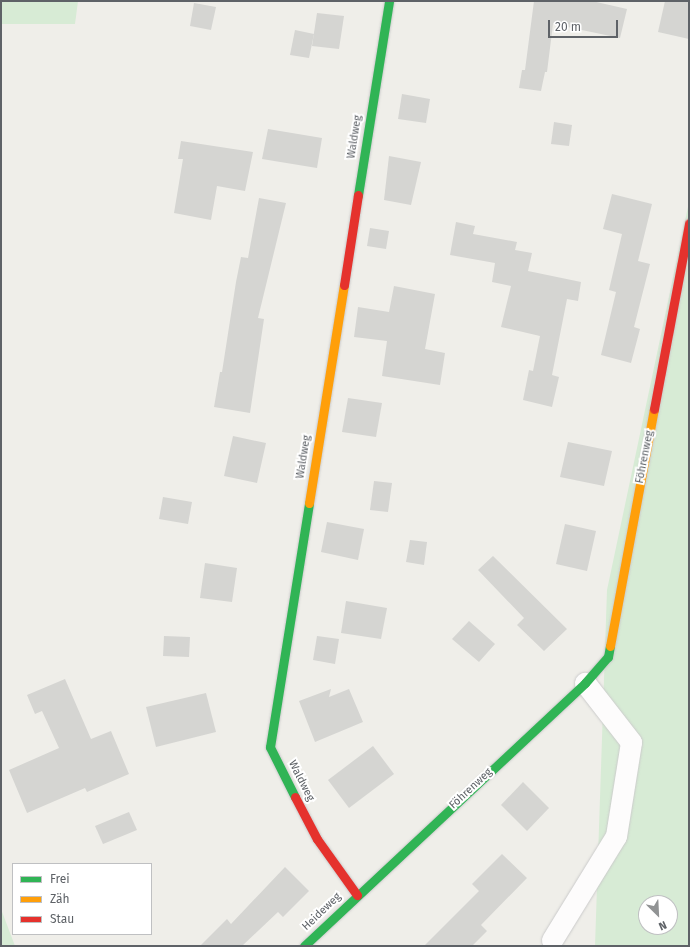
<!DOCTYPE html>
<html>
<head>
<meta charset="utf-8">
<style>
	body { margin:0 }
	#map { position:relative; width:690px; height:947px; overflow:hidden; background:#efeee9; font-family:"Fira Sans",sans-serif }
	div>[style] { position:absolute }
	.green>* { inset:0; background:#d7ebd5 }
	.building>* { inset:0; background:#d5d5d2 }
	.roads { filter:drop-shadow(0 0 1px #cbcbcb) drop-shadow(0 0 1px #cbcbcb) }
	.street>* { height:21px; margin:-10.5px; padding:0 10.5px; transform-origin:10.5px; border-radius:10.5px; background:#fdfcfc }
	.fast>* { height:9px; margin:-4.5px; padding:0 4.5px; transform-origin:4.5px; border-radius:4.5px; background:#30b455 }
	.slow>* { height:9px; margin:-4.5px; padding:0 4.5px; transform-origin:4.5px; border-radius:4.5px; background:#ff9f0a }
	.jam>* { height:9px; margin:-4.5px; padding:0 4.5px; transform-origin:4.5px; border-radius:4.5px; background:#e5322d }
	span { translate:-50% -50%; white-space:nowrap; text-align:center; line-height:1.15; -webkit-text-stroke:4px #fff; paint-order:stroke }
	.street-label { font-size:11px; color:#5e6267 }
	.frame { position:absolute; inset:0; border:2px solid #5e6267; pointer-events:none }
	.legend { position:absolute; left:12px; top:863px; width:140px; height:72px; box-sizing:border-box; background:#fff; border:1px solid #bfc0c2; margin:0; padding:5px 7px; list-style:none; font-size:12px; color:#5e6267 }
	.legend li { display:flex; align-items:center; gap:8px; height:20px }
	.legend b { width:20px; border:1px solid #bfc0c2 }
	.north { position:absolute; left:638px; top:895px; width:40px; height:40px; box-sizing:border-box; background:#fff; border:1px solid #bfc0c2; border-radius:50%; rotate:156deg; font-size:11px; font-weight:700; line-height:16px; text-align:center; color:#5e6267 }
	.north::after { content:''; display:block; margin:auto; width:14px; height:18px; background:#919394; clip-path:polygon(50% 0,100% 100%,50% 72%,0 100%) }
	.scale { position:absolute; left:548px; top:20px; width:70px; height:18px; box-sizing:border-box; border:2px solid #5e6267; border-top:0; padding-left:5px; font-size:12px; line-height:14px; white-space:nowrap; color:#5e6267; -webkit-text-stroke:3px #fff; paint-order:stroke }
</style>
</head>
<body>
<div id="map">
	<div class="green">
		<i style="clip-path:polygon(1px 1px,78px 1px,75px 24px,1px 24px)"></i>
		<i style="clip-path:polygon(evenodd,689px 202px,689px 946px,595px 946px,607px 590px,689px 202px,646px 903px,670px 903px,670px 927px,646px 927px,646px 903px)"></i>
		<i style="clip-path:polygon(1px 909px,15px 946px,1px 946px)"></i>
	</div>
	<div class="building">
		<i style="clip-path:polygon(534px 1px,592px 1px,627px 9px,620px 38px,553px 24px,547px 72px,545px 72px,541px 91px,519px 88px,522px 70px,525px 70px)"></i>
		<i style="clip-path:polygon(665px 1px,689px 1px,689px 39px,658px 32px)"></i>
		<i style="clip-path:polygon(194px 3px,216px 7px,211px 30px,190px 26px)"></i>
		<i style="clip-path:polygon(317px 13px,344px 16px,339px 49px,312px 46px)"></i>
		<i style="clip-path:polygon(295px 30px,314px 34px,309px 58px,290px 55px)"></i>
		<i style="clip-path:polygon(402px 94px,430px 99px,426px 123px,398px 119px)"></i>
		<i style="clip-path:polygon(554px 122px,572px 125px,569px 146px,551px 144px)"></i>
		<i style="clip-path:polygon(268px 129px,322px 138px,317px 168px,262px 159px)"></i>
		<i style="clip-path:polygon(181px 141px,253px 152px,245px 191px,217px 186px,211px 220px,174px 213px,183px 159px,178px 159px)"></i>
		<i style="clip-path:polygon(389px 156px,421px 162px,411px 205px,384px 200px)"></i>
		<i style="clip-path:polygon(612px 194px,652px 204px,638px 261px,650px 264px,634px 327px,640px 329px,631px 363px,601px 355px,616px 292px,609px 290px,622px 234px,603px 229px)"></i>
		<i style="clip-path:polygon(259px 198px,286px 203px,258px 318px,264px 319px,250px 413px,214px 407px,220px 372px,222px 372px,236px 282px,241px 257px,248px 258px)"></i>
		<i style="clip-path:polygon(456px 222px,475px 226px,473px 234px,517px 242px,515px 250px,532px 253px,528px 271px,581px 282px,578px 301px,567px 299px,552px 375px,559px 377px,552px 407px,523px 400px,529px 370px,533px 371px,540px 336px,501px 327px,511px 286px,492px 282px,495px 263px,450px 255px)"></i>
		<i style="clip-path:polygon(370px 228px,389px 231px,386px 249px,367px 246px)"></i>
		<i style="clip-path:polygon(394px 286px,435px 294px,425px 349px,445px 353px,440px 385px,382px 376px,387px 341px,354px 337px,358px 307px,389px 312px)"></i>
		<i style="clip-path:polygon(348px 398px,382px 403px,376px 437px,342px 432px)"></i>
		<i style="clip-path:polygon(233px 436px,266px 443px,257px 483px,224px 476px)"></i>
		<i style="clip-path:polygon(568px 442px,612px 451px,604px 486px,560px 477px)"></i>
		<i style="clip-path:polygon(374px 481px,392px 483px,388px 512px,370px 510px)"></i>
		<i style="clip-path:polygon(163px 497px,192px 502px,188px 524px,159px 519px)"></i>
		<i style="clip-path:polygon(327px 522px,364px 529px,358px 560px,321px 552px)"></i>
		<i style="clip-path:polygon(565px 524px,596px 531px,587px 571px,556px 564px)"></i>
		<i style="clip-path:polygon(410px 540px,427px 542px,424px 565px,406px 562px)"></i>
		<i style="clip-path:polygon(493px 556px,567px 629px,544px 651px,517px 625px,524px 618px,478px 570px)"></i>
		<i style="clip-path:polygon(205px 563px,237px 568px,232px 602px,200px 598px)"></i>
		<i style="clip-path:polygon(346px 601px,387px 608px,381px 639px,341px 633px)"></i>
		<i style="clip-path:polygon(469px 621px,495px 644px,479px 662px,452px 639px)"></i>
		<i style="clip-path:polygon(164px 636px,190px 637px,189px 657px,163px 656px)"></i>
		<i style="clip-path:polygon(317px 636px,339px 639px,335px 664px,313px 660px)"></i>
		<i style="clip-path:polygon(65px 679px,91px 739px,111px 731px,129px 774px,87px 792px,85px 788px,27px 813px,9px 770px,59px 748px,42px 711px,35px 714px,27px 695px)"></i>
		<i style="clip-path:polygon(331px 689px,329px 697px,349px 689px,363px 722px,315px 742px,299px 701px)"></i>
		<i style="clip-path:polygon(206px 693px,216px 732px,156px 747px,146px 707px)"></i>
		<i style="clip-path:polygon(373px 746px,394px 774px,349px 808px,328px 780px)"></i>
		<i style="clip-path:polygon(523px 782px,549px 808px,527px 831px,501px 805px)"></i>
		<i style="clip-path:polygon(129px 812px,137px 830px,103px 844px,95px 826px)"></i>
		<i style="clip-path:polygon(502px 854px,527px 878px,481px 925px,487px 931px,472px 946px,424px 946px,479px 891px,472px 884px)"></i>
		<i style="clip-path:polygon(285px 867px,309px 891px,283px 917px,278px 912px,242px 946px,200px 946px,227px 919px,231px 924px)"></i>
	</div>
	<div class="roads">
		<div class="street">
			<i style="left:552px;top:940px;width:122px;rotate:-58.4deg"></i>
			<i style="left:616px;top:836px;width:95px;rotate:-80.9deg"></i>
			<i style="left:631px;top:742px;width:75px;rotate:-127.9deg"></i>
		</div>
		<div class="fast">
			<i style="left:358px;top:195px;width:196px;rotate:-80.9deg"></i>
			<i style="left:295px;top:797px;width:56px;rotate:-116.6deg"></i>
			<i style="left:270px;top:747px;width:247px;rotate:-80.9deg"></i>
			<i style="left:304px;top:946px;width:385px;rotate:-43.1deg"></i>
			<i style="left:585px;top:683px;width:35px;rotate:-49deg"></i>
			<i style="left:608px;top:657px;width:11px;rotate:-80deg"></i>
		</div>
		<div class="slow">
			<i style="left:309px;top:503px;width:221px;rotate:-80.9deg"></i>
			<i style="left:610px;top:646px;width:241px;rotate:-79.5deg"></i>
		</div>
		<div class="jam">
			<i style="left:344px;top:285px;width:91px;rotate:-81.2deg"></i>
			<i style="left:654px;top:409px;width:189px;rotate:-79.3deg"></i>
			<i style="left:295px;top:797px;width:47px;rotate:62.4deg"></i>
			<i style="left:317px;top:839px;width:69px;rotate:54.5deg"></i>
		</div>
	</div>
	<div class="street-label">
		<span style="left:355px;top:137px;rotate:-81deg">Waldweg</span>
		<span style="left:304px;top:457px;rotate:-81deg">Waldweg</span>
		<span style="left:645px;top:457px;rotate:-79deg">Föhrenweg</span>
		<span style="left:301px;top:781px;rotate:63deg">Waldweg</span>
		<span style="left:471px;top:789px;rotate:-43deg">Föhrenweg</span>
		<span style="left:322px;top:912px;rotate:-44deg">Heideweg</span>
	</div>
	<div class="frame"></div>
	<ul class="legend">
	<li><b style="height:5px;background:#30b455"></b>Frei</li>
	<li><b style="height:5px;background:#ff9f0a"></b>Zäh</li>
	<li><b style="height:5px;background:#e5322d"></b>Stau</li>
	</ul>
	<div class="north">N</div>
	<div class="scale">20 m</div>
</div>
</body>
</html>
